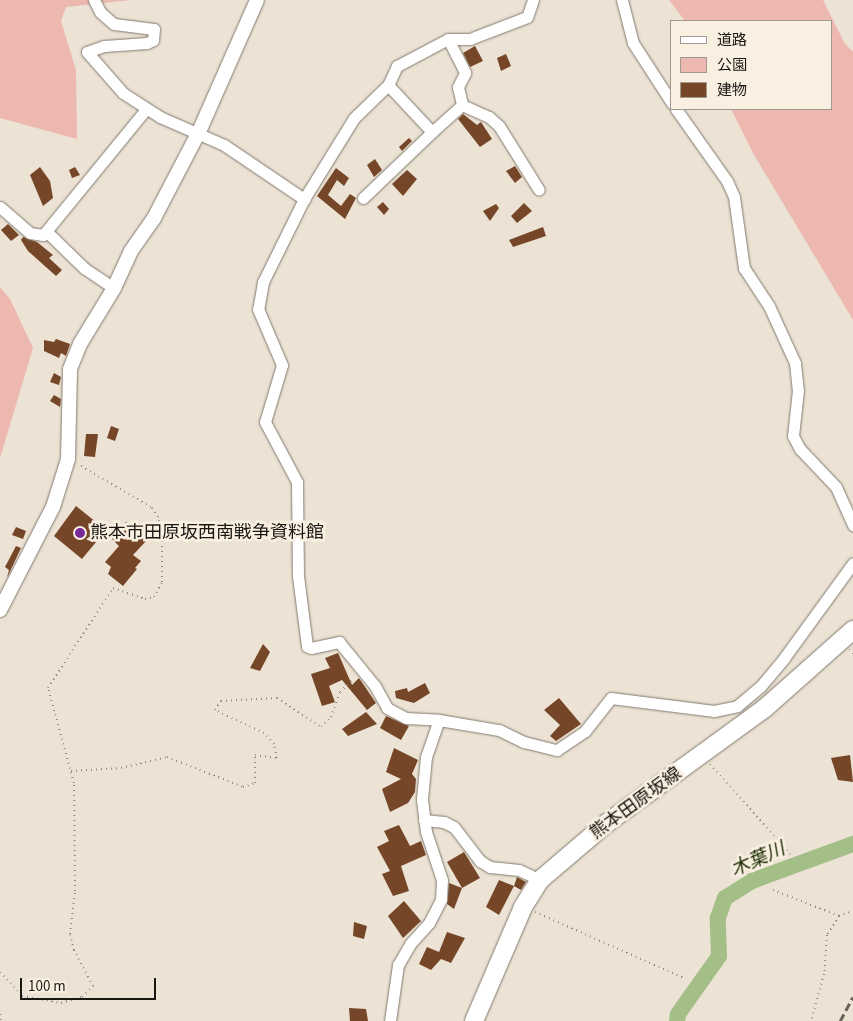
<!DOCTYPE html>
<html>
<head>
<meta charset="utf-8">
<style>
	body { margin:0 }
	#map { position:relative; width:853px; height:1021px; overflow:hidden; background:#ece3d5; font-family:"Source Sans 3","Noto Sans JP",sans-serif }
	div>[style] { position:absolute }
	.green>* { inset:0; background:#ecb8b0 }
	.river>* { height:16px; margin:-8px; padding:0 8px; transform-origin:8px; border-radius:8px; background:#a4be88 }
	.building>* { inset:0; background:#754627 }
	.path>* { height:2px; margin-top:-1px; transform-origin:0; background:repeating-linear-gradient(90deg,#918a80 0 1px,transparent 0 5px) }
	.roads { filter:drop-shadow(0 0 1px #81796d) drop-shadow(0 0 1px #81796d) }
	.minor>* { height:11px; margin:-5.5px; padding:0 5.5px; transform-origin:5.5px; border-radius:5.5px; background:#fff }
	.tertiary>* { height:14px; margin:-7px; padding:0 7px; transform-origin:7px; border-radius:7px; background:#fff }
	.primary>* { height:18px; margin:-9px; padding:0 9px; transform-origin:9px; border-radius:9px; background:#fff }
	.rail>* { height:2.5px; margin-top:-1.25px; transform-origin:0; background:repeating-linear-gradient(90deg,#69635b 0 8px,transparent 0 12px) }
	.dots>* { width:14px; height:14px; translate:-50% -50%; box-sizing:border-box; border:2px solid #f9f0e2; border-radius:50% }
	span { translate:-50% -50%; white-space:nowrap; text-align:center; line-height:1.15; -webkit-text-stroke:5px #f9f0e2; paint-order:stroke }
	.poi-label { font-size:18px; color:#1a1712 }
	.left { translate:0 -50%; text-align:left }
	.street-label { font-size:18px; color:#1a1712 }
	.water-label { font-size:19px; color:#213109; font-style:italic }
	.legend { position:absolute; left:670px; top:20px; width:162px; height:90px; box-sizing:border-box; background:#f9f0e2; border:1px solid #a0998f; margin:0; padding:6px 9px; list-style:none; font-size:15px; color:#1a1712 }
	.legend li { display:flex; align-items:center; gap:10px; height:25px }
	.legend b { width:25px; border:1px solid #a0998f }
	.scale { position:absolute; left:20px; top:978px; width:136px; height:22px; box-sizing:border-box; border:2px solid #1a1712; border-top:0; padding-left:6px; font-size:15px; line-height:18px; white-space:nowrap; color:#1a1712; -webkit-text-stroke:4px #f9f0e2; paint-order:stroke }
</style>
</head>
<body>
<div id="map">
	<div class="green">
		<i style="clip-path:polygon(0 0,131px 0,66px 7px,61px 21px,76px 70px,77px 139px,0 118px)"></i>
		<i style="clip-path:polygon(669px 0,823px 0,844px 42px,853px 52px,853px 320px,754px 155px,731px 109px,832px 109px,832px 21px,685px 21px)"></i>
		<i style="clip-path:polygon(0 287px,10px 299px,33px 348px,0 458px)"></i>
	</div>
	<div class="river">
		<i style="left:677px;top:1021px;width:7px;rotate:-82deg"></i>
		<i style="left:678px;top:1014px;width:71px;rotate:-54.7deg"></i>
		<i style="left:719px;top:956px;width:38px;rotate:-92deg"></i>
		<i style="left:718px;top:918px;width:21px;rotate:-71deg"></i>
		<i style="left:725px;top:898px;width:32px;rotate:-32deg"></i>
		<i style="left:752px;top:881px;width:108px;rotate:-20.1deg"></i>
	</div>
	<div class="building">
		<i style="clip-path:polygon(475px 46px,483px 61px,470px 67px,463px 53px)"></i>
		<i style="clip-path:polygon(506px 54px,511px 66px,501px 71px,497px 58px)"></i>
		<i style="clip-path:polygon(463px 114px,477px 125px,481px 122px,492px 139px,480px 147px,458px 119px)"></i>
		<i style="clip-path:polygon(409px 138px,412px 141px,402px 151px,399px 147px)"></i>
		<i style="clip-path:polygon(375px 159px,382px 170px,374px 177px,367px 165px)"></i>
		<i style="clip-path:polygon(515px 166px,522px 177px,515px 183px,506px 171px)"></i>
		<i style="clip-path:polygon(40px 167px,50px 181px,53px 198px,43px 206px,30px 175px)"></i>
		<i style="clip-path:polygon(75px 167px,80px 175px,72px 178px,69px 170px)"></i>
		<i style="clip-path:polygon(336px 168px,349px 178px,344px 186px,337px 180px,328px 195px,341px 206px,350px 194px,356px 198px,345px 219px,317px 196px)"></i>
		<i style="clip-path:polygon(407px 170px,417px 179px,403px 196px,392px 184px)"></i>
		<i style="clip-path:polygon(383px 202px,389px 209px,384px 215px,377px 207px)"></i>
		<i style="clip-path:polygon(524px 203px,532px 211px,517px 223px,511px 216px)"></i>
		<i style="clip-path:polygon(496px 204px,499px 208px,490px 221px,483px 211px)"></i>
		<i style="clip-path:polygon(8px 224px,19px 235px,11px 241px,1px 230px)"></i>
		<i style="clip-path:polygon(543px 227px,546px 236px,513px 247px,509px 240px)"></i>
		<i style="clip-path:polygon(23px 237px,37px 242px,53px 255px,49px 258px,62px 270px,56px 276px,28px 251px,21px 240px)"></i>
		<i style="clip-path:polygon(56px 339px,70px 344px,66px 356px,61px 353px,59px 358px,44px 351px,44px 340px,54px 342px)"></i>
		<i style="clip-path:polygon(54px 373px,61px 377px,59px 385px,50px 382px)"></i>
		<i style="clip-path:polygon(54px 395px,61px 399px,60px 407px,50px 401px)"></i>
		<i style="clip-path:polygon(111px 426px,119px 429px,115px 441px,107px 438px)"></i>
		<i style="clip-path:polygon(86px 434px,98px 434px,95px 457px,84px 456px)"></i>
		<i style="clip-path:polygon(76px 506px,106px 530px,82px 559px,54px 536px)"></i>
		<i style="clip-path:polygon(126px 522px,147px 540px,133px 555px,141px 561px,135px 568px,137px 569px,123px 586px,108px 574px,111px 567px,105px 562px,119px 546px,112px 539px)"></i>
		<i style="clip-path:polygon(16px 527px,26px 531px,23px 539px,12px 535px)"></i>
		<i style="clip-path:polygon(16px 546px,21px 548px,7px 578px,9px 570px,5px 567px)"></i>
		<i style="clip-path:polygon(263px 644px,270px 652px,260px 671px,250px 668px)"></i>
		<i style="clip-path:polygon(338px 653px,352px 685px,359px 678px,376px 703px,367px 710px,342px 680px,329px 686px,335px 702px,322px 706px,311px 674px,330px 668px,325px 658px)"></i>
		<i style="clip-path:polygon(425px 683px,430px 693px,414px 703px,396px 698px,395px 691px,407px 688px,408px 692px)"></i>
		<i style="clip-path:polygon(559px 698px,581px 724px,556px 741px,550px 736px,560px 725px,544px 710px)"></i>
		<i style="clip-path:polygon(366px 712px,377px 724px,348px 736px,342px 729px)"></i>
		<i style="clip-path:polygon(386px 716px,409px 726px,401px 740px,380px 728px)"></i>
		<i style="clip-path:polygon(394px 748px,418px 760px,412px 774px,416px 779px,415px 792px,408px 803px,390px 812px,382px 789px,401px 779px,386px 772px)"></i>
		<i style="clip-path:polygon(850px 755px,853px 782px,838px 780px,831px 758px)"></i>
		<i style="clip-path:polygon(399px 825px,410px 846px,421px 841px,426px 855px,401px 866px,409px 891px,393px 896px,382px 874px,390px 871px,377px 847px,389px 841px,384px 831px)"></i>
		<i style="clip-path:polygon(464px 852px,480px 878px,462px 888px,447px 862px)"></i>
		<i style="clip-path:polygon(517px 877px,526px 882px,521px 890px,514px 886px)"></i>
		<i style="clip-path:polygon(499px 880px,514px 886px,499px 915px,486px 907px)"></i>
		<i style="clip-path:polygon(449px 883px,462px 888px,454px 909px,447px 904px)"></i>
		<i style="clip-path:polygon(404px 901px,421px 921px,403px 938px,388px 916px)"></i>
		<i style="clip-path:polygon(354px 922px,367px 926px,364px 939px,353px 936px)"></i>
		<i style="clip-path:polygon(447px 932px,465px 938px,451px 963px,441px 959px,431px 970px,419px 964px,427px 947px,439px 952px)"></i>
		<i style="clip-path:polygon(349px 1008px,366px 1009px,368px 1021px,350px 1021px)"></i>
	</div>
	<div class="path">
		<i style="left:849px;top:649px;width:6px;rotate:45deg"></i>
		<i style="left:710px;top:764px;width:123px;rotate:48.3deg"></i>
		<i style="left:71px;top:771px;width:50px;rotate:-3.4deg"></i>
		<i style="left:121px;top:768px;width:47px;rotate:-13.4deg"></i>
		<i style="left:167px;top:757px;width:82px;rotate:21.5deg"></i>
		<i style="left:243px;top:787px;width:13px;rotate:-18deg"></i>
		<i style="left:255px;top:783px;width:28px;rotate:-90deg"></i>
		<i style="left:255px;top:755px;width:22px;rotate:8deg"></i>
		<i style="left:277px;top:758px;width:14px;rotate:-102deg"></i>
		<i style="left:274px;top:744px;width:15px;rotate:-132deg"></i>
		<i style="left:264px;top:733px;width:54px;rotate:-154.9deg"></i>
		<i style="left:215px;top:710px;width:11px;rotate:-56deg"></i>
		<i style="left:221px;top:701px;width:56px;rotate:-3.1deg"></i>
		<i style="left:277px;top:698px;width:53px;rotate:33.4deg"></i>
		<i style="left:321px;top:727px;width:14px;rotate:-45deg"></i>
		<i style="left:331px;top:717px;width:27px;rotate:-70deg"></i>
		<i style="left:340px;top:692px;width:20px;rotate:-45deg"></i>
		<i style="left:773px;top:890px;width:71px;rotate:21.5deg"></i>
		<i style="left:839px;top:916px;width:22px;rotate:122deg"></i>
		<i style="left:827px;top:935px;width:39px;rotate:94deg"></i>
		<i style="left:824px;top:974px;width:49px;rotate:105.5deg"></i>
		<i style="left:535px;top:912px;width:165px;rotate:23.9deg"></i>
		<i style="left:839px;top:916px;width:15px;rotate:-20deg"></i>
		<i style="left:0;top:972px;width:33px;rotate:47deg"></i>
		<i style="left:22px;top:996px;width:40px;rotate:10deg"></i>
		<i style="left:61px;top:1003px;width:22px;rotate:-16deg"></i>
		<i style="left:82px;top:997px;width:16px;rotate:-45deg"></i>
		<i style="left:93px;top:986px;width:41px;rotate:-117.8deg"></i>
		<i style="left:74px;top:950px;width:16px;rotate:-104deg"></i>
		<i style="left:70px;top:934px;width:43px;rotate:-83.4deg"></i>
		<i style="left:75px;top:891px;width:108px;rotate:-90.5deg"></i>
		<i style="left:74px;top:783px;width:98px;rotate:-105.3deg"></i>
		<i style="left:48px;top:688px;width:119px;rotate:-57deg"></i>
		<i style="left:113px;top:588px;width:34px;rotate:19deg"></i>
		<i style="left:145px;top:599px;width:9px;rotate:-13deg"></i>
		<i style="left:154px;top:597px;width:17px;rotate:-62deg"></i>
		<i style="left:162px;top:582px;width:46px;rotate:-90deg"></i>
		<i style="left:162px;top:536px;width:19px;rotate:-102deg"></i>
		<i style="left:158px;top:517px;width:12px;rotate:-125deg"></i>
		<i style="left:151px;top:507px;width:83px;rotate:-149.7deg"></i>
		<i style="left:0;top:1014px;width:6px;rotate:81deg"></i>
	</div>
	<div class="roads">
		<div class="minor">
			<i style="left:94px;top:0;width:13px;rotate:63deg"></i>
			<i style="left:100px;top:12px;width:18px;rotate:41deg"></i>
			<i style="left:114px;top:24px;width:40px;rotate:7.1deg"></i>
			<i style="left:154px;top:29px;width:11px;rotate:95deg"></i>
			<i style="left:153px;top:40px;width:7px;rotate:153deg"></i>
			<i style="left:147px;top:43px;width:43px;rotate:176deg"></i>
			<i style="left:104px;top:46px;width:18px;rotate:161deg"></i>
			<i style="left:87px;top:52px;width:55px;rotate:48.7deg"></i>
			<i style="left:123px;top:93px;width:44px;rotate:33deg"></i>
			<i style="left:160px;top:117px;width:70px;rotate:23.6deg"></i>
			<i style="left:224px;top:145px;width:97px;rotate:34deg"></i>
			<i style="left:533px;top:0;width:18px;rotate:109deg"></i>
			<i style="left:527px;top:17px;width:61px;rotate:158.9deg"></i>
			<i style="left:470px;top:39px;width:22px;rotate:180deg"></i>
			<i style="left:448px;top:39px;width:58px;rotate:152.1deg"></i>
			<i style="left:397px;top:66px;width:21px;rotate:115deg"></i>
			<i style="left:388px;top:85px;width:47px;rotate:135.9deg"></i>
			<i style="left:354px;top:118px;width:95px;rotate:121.7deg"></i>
			<i style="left:304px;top:199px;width:93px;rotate:116.3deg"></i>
			<i style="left:263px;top:282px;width:27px;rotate:100deg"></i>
			<i style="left:258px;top:309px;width:61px;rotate:66.8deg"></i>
			<i style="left:282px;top:365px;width:59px;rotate:106.6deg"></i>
			<i style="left:265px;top:422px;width:68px;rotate:61.9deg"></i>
			<i style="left:297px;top:482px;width:94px;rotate:89.4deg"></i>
			<i style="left:298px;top:576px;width:71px;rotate:82.7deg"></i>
			<i style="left:307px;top:646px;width:4px;rotate:27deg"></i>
			<i style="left:311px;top:648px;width:29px;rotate:-12deg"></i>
			<i style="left:339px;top:642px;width:57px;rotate:50.7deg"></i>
			<i style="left:375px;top:686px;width:25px;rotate:61deg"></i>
			<i style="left:387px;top:708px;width:21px;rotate:28deg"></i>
			<i style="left:406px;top:718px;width:33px;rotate:3deg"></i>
			<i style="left:439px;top:720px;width:61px;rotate:9.5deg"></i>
			<i style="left:499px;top:730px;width:28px;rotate:26deg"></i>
			<i style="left:524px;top:742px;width:34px;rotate:14deg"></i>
			<i style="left:557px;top:750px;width:34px;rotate:-34deg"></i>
			<i style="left:585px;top:731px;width:42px;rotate:-51.8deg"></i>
			<i style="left:611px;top:698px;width:104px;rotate:7.2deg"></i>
			<i style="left:714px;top:711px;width:24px;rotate:-12deg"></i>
			<i style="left:737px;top:706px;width:30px;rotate:-40deg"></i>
			<i style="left:760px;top:687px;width:38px;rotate:-50deg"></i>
			<i style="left:784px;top:658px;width:117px;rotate:-54deg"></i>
			<i style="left:622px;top:0;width:44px;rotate:75.7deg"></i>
			<i style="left:633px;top:43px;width:72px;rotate:57deg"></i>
			<i style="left:448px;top:39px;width:38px;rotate:63deg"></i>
			<i style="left:465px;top:73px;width:16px;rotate:117deg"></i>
			<i style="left:458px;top:87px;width:18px;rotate:77deg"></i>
			<i style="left:676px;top:109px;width:88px;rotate:54.7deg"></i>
			<i style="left:727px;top:181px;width:17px;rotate:66deg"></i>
			<i style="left:734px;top:197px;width:72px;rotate:82deg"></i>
			<i style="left:744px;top:268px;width:45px;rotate:56.7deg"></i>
			<i style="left:769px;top:306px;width:63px;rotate:65.5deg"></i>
			<i style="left:795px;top:363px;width:27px;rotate:84deg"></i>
			<i style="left:798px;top:390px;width:46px;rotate:96.2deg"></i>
			<i style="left:793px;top:436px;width:15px;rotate:62deg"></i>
			<i style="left:800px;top:449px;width:52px;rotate:46.5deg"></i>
			<i style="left:836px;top:487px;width:42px;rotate:65.9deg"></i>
			<i style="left:432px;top:132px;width:40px;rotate:-42deg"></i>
			<i style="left:462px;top:105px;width:30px;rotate:24deg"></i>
			<i style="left:489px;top:117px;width:13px;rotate:42deg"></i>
			<i style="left:499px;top:126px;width:75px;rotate:58deg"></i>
			<i style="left:363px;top:198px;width:95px;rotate:-43.7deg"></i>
			<i style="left:432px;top:132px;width:64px;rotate:-133.1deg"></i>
			<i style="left:0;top:207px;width:40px;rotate:41deg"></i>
			<i style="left:30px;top:233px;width:13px;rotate:9deg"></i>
			<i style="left:43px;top:235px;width:163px;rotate:-50.7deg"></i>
			<i style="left:47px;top:232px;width:52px;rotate:44.2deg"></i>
			<i style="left:84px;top:268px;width:36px;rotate:34deg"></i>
			<i style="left:424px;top:820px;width:20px;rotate:6deg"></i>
			<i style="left:444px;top:822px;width:11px;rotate:27deg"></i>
			<i style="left:454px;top:827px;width:43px;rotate:52.6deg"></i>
			<i style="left:480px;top:861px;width:12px;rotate:31deg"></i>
			<i style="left:490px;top:867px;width:29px;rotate:6deg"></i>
			<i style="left:519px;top:870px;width:23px;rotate:25deg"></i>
			<i style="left:390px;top:1021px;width:57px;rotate:-81.9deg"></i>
			<i style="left:398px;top:965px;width:24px;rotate:-60deg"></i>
			<i style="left:410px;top:944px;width:28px;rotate:-48deg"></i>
			<i style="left:429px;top:923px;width:27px;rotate:-63deg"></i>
			<i style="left:441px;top:899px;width:19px;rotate:-87deg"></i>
			<i style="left:442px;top:880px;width:51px;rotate:-108.4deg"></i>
			<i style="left:426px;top:832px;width:33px;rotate:-97deg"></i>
			<i style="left:422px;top:799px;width:42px;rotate:-84.6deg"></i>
			<i style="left:426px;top:757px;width:39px;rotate:-71deg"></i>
		</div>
		<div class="tertiary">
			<i style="left:0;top:610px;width:116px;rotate:-62.8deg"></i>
			<i style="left:53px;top:507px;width:50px;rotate:-72.6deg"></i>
			<i style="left:68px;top:459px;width:90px;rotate:-88.7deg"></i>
			<i style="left:70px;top:369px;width:27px;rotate:-68deg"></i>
			<i style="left:80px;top:344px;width:66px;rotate:-58.7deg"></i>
			<i style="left:114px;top:288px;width:41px;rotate:-65.3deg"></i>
			<i style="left:131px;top:251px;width:40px;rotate:-55.1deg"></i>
			<i style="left:154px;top:218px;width:95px;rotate:-62.4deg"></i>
			<i style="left:198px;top:134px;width:146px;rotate:-66.2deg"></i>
		</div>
		<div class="primary">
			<i style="left:474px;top:1021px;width:124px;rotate:-66.7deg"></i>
			<i style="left:523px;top:907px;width:32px;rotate:-58deg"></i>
			<i style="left:540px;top:880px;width:88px;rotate:-40.4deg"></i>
			<i style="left:607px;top:823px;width:195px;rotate:-36deg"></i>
			<i style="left:765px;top:708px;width:118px;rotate:-41.6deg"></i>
		</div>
	</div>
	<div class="rail">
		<i style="left:840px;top:1021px;width:27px;rotate:-62deg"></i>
	</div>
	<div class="dots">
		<i style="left:80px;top:533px;background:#77299b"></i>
	</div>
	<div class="poi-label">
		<span class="left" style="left:90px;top:533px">熊本市田原坂西南戦争資料館</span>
	</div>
	<div class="street-label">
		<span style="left:636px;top:804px;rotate:-36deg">熊本田原坂線</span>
	</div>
	<div class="water-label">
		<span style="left:758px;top:860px;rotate:-24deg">木葉川</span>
	</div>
	<ul class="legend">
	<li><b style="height:6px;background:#fff"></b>道路</li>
	<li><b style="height:14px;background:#ecb8b0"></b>公園</li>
	<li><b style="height:14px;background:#754627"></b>建物</li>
	</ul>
	<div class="scale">100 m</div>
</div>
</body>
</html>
